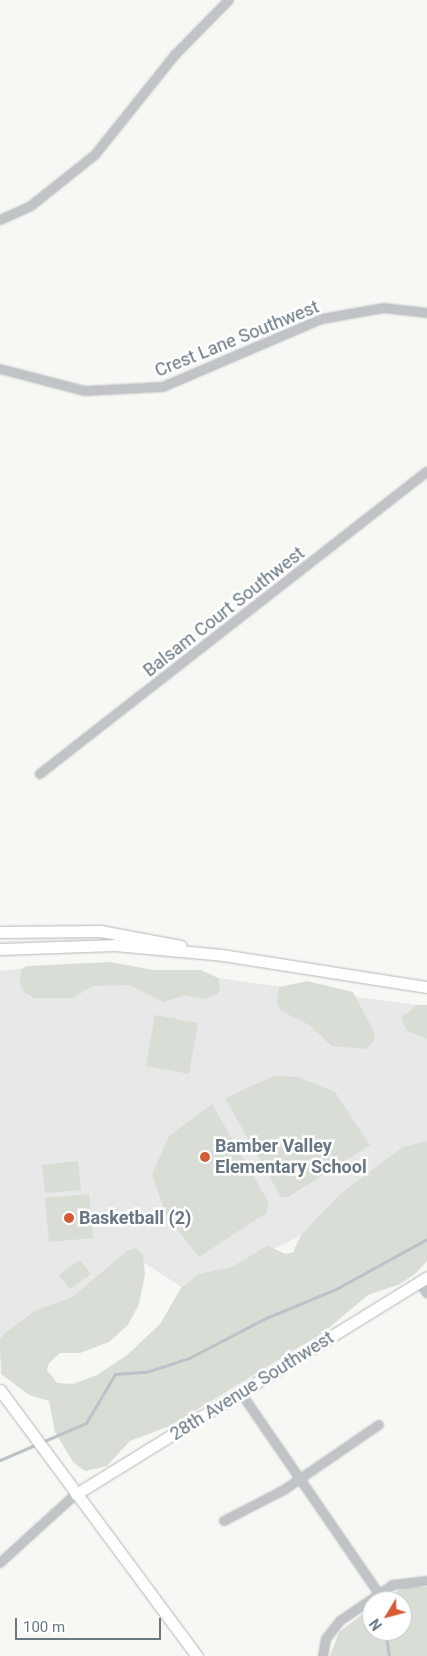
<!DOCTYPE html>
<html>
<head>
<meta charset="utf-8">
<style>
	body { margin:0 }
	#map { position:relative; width:427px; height:1656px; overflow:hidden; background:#f7f7f4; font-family:Roboto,sans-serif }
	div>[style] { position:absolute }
	.built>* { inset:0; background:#e7e8e7 }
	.green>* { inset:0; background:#d8ddd5 }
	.stream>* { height:3px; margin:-1.5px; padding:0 1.5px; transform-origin:1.5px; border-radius:1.5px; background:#bac3c8 }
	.roads { filter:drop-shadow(0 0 1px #b3b8bb) drop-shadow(0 0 1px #b3b8bb) }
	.street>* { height:8px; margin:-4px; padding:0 4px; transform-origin:4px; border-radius:4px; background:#c0c4c7 }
	.secondary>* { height:11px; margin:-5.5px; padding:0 5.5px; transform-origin:5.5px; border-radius:5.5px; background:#fff }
	.dots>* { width:14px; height:14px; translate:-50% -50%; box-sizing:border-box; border:2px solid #fff; border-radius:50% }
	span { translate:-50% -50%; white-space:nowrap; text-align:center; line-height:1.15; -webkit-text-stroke:5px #fff; paint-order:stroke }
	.street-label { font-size:18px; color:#687782 }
	.poi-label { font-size:18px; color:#687782; font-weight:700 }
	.left { translate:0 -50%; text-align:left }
	.north { position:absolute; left:362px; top:1591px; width:50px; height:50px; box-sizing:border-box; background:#fff; border:1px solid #c3c9cd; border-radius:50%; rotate:233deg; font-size:14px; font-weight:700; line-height:20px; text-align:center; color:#687782 }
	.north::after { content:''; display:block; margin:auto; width:18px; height:22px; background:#d55c35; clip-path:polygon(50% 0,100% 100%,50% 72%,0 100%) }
	.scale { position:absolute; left:15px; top:1618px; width:146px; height:22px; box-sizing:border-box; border:2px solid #687782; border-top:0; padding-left:6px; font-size:15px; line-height:18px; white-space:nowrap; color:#687782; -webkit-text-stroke:4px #fff; paint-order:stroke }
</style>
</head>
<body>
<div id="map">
	<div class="built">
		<i style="clip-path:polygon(38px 967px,218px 978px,416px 1005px,407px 1012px,407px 1031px,427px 1039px,427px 1141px,413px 1145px,379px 1196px,189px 1292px,137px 1258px,0 1358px,0 971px)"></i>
	</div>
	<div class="green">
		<i style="clip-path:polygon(110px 962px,153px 970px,201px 970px,218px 978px,220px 987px,218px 994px,206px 999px,185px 995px,164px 1002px,130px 985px,92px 986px,73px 998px,34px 998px,24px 992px,20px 983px,21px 969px,27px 966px)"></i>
		<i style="clip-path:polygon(307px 981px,353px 992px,375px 1034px,373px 1042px,365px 1049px,332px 1046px,309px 1025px,281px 1011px,277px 1002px,279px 987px)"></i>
		<i style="clip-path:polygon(416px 1005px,427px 1005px,427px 1039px,407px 1031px,401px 1018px)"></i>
		<i style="clip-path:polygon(155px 1015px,198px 1023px,189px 1074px,146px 1066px)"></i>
		<i style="clip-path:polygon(274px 1076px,298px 1077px,335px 1092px,370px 1145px,288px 1197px,281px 1197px,225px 1098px)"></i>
		<i style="clip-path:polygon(212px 1104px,269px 1203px,266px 1213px,199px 1257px,166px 1215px,152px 1174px,169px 1136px)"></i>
		<i style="clip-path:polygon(427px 1141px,427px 1261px,416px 1273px,400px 1284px,368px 1295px,324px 1332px,172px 1425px,130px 1441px,107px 1466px,85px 1471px,73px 1462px,55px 1432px,49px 1401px,29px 1395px,1px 1374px,0 1339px,5px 1333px,36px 1310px,71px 1298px,127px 1251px,135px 1248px,143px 1255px,145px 1275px,139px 1304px,128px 1325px,109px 1342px,80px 1353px,60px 1353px,49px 1363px,47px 1370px,57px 1383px,73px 1384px,97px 1375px,127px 1355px,160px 1324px,181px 1288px,199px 1274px,232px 1267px,267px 1246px,286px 1254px,293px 1252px,301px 1235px,340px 1194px,403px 1147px)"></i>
		<i style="clip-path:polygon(78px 1161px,81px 1190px,45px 1193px,42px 1165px)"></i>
		<i style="clip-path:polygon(89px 1194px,93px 1238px,49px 1242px,45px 1198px)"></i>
		<i style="clip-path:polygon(80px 1260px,91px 1274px,70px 1289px,59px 1275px)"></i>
		<i style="clip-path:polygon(405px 1587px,427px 1587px,427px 1656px,330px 1656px,339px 1632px,372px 1607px,372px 1631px,402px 1631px,402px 1601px,380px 1601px)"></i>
	</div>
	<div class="stream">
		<i style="left:0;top:1460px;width:94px;rotate:-23.3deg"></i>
		<i style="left:86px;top:1423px;width:57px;rotate:-59.4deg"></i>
		<i style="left:115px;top:1374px;width:31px;rotate:-4deg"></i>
		<i style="left:146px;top:1372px;width:45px;rotate:-18deg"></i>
		<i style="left:189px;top:1358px;width:87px;rotate:-27.5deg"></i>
		<i style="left:266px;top:1318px;width:76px;rotate:-22.5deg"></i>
		<i style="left:336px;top:1289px;width:104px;rotate:-28.8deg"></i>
		<i style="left:385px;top:1631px;width:25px;rotate:81deg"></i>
	</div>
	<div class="roads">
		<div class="street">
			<i style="left:0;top:220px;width:34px;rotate:-24deg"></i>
			<i style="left:31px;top:206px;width:82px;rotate:-38.6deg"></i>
			<i style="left:95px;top:155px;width:128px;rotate:-51.3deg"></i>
			<i style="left:175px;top:55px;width:77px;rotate:-45.5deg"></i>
			<i style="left:0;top:369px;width:88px;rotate:14.5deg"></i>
			<i style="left:85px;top:391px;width:78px;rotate:-2.9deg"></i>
			<i style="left:163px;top:387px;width:173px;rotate:-23.2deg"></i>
			<i style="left:322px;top:319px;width:63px;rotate:-10.1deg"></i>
			<i style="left:384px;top:308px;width:43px;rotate:6.6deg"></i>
			<i style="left:40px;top:774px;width:491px;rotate:-38deg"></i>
			<i style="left:419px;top:1282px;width:14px;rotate:54deg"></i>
			<i style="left:241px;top:1393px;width:244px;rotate:55.5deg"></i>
			<i style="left:224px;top:1521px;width:68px;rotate:-27.3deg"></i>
			<i style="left:284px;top:1490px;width:115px;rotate:-34.4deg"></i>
			<i style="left:0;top:1563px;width:103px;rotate:-42.2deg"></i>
			<i style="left:323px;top:1656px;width:17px;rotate:-80deg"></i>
			<i style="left:326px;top:1639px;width:23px;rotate:-52deg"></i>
			<i style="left:340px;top:1621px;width:64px;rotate:-34.2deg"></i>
			<i style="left:393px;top:1585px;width:34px;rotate:-7deg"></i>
		</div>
		<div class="secondary">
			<i style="left:0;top:932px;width:100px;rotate:-0.6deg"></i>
			<i style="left:100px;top:931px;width:82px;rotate:10.5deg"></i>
			<i style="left:0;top:949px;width:115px;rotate:-2deg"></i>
			<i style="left:115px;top:945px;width:107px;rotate:5.3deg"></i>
			<i style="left:222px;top:955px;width:207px;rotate:8.9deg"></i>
			<i style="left:0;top:1390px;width:331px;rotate:53.5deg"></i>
			<i style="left:76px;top:1494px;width:413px;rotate:-31.7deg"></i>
		</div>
	</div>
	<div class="dots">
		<i style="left:205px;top:1157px;background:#d55c35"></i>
		<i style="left:69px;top:1218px;background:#d55c35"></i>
	</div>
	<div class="street-label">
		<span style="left:237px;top:339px;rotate:-22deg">Crest Lane Southwest</span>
		<span style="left:224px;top:612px;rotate:-38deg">Balsam Court Southwest</span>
		<span style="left:252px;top:1386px;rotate:-32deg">28th Avenue Southwest</span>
	</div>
	<div class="poi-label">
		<span class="left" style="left:215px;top:1157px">Bamber Valley<br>Elementary School</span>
		<span class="left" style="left:79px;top:1218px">Basketball (2)</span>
	</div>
	<div class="north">N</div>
	<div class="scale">100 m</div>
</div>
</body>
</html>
